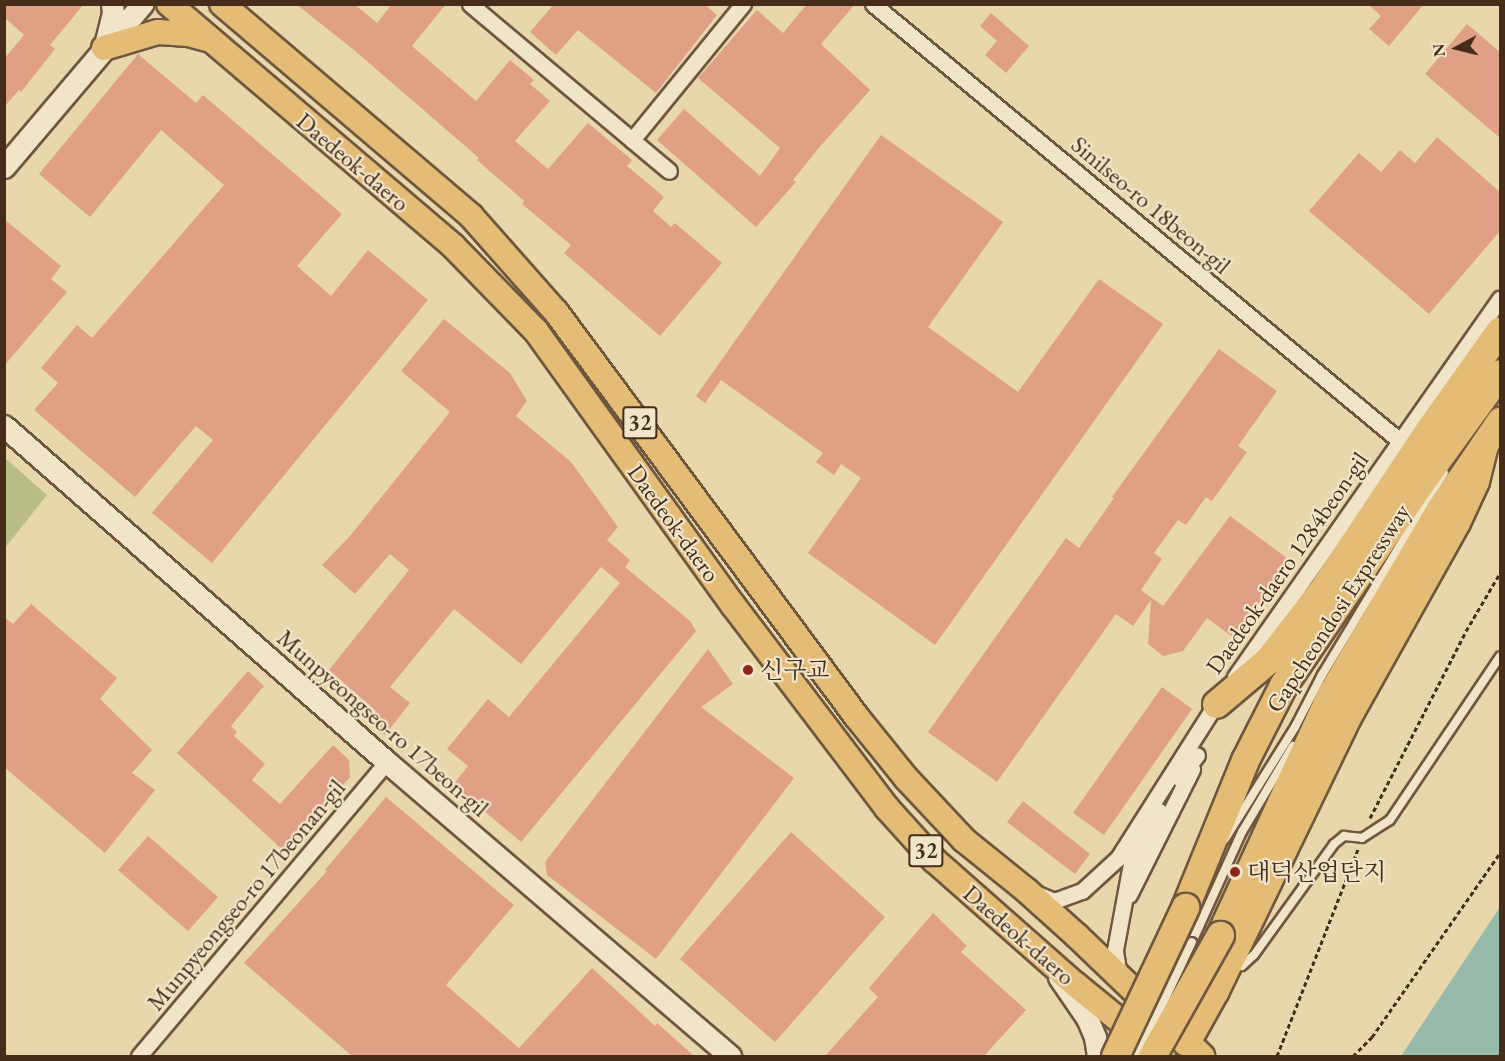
<!DOCTYPE html>
<meta charset="utf-8">
<style>
body{margin:0}
#map{position:relative;width:1505px;height:1061px;overflow:hidden;background:#e9d7ac;font-family:"EB Garamond","Noto Serif KR",serif}
div>[style]{position:absolute}
[style*='--x']{left:calc(var(--x)*1px);top:calc(var(--y)*1px);width:calc(var(--w)*1px);rotate:calc(var(--a)*1deg)}
.green>*{inset:0;background:#bbbd86}
.water>*{inset:0;background:#97baaa}
.building>*{inset:0;background:#dfa086}
.path>*{height:3px;margin-top:-1.5px;transform-origin:0;background:repeating-linear-gradient(90deg,#462c1b 0 4.5px,transparent 0 7.5px)}
.roads{filter:drop-shadow(2px 0 #6f573f) drop-shadow(-2px 0 #6f573f) drop-shadow(0 2px #6f573f) drop-shadow(0 -2px #6f573f)}
.lane>*{height:8px;margin:-4px;padding:0 4px;transform-origin:4px;border-radius:4px;background:#f1e5c9}
.street>*{height:15px;margin:-7.5px;padding:0 7.5px;transform-origin:7.5px;border-radius:7.5px;background:#f1e5c9}
.secondary>*{height:21px;margin:-10.5px;padding:0 10.5px;transform-origin:10.5px;border-radius:10.5px;background:#f1e5c9}
.primary>*{height:24px;margin:-12px;padding:0 12px;transform-origin:12px;border-radius:12px;background:#e4bc76}
.highway>*{height:27px;margin:-13.5px;padding:0 13.5px;transform-origin:13.5px;border-radius:13.5px;background:#e4bc76}
.bridges{filter:drop-shadow(2px 0 #6f573f) drop-shadow(-2px 0 #6f573f) drop-shadow(0 2px #6f573f) drop-shadow(0 -2px #6f573f)}
.lane-bridge>*{height:8px;margin:-4px;padding:0 4px;transform-origin:4px;border-radius:4px;background:#f1e5c9}
.highway-bridge>*{height:27px;margin:-13.5px;padding:0 13.5px;transform-origin:13.5px;border-radius:13.5px;background:#e4bc76}
.dots>*{width:16px;height:16px;translate:-50% -50%;box-sizing:border-box;border:3px solid #f1e5c9;border-radius:50%}
span{translate:-50% -50%;white-space:nowrap;text-align:center;line-height:1.15;-webkit-text-stroke:4.5px #f1e5c9;paint-order:stroke}
.shield-label span{padding:2px 4px;background:#f1e5c9;border:2px solid;border-radius:4px;-webkit-text-stroke-width:0}
.shield-label{font-size:22px;color:#462c1b;font-weight:700}
.street-label{font-size:24px;color:#462c1b}
.poi-label{font-size:24px;color:#462c1b}
.left{translate:0 -50%;text-align:left}
.frame{position:absolute;inset:0;border:6px solid #462c1b;pointer-events:none}
.north{position:absolute;left:1427px;top:18px;width:60px;height:60px;-webkit-text-stroke:4px #f1e5c9;paint-order:stroke;rotate:263deg;font-size:16px;font-weight:700;line-height:24px;text-align:center;color:#462c1b}
.north::after{content:'';display:block;margin:auto;width:21px;height:27px;background:#462c1b;clip-path:polygon(50% 0,100% 100%,50% 72%,0 100%)}
</style>
<div id="map">
<div class="green">
<i style="clip-path:polygon(5px 458px,47px 495px,5px 548px)"></i>
</div>
<div class="water">
<i style="clip-path:polygon(1500px 907px,1500px 1056px,1401px 1056px)"></i>
</div>
<div class="building">
<i style="clip-path:polygon(4px 4px,84px 4px,50px 45px,55px 49px,21px 92px,19px 90px,4px 107px,4px 59px,24px 35px,4px 17px)"></i>
<i style="clip-path:polygon(296px 4px,354px 4px,377px 23px,392px 4px,446px 4px,412px 46px,476px 101px,510px 60px,534px 80px,530px 84px,550px 101px,515px 141px,548px 169px,588px 123px,632px 160px,627px 166px,664px 197px,653px 211px,671px 227px,675px 223px,722px 263px,660px 336px,564px 253px,571px 245px,522px 204px,524px 201px,477px 160px,479px 158px,354px 50px)"></i>
<i style="clip-path:polygon(554px 4px,704px 4px,717px 15px,656px 93px,578px 30px,556px 55px,530px 32px)"></i>
<i style="clip-path:polygon(807px 4px,855px 4px,821px 44px,870px 90px,818px 149px,793px 180px,796px 182px,756px 227px,657px 140px,684px 109px,760px 176px,780px 148px,698px 78px,757px 10px,783px 33px)"></i>
<i style="clip-path:polygon(1368px 4px,1424px 4px,1389px 46px,1369px 29px,1381px 16px)"></i>
<i style="clip-path:polygon(991px 13px,1029px 46px,1006px 73px,985px 55px,997px 41px,980px 26px)"></i>
<i style="clip-path:polygon(1467px 24px,1500px 52px,1500px 138px,1425px 74px)"></i>
<i style="clip-path:polygon(138px 54px,196px 103px,203px 95px,342px 214px,297px 266px,331px 296px,368px 250px,428px 300px,212px 563px,152px 513px,213px 440px,196px 426px,135px 497px,34px 410px,58px 383px,41px 368px,77px 325px,92px 338px,224px 185px,161px 130px,90px 217px,39px 174px)"></i>
<i style="clip-path:polygon(881px 135px,1003px 222px,928px 327px,1018px 392px,1099px 279px,1163px 324px,935px 645px,808px 553px,861px 478px,841px 464px,834px 475px,816px 462px,823px 453px,721px 380px,705px 403px,696px 396px)"></i>
<i style="clip-path:polygon(1437px 137px,1500px 192px,1500px 231px,1429px 314px,1309px 211px,1359px 153px,1381px 172px,1400px 150px,1415px 163px)"></i>
<i style="clip-path:polygon(4px 219px,61px 266px,51px 279px,67px 292px,4px 366px)"></i>
<i style="clip-path:polygon(444px 319px,510px 373px,527px 401px,516px 416px,571px 462px,618px 527px,607px 540px,630px 560px,625px 567px,690px 621px,696px 631px,521px 842px,453px 785px,468px 766px,447px 749px,488px 699px,509px 717px,620px 583px,601px 567px,521px 664px,454px 609px,390px 687px,410px 703px,385px 735px,368px 720px,376px 711px,329px 670px,409px 570px,390px 554px,355px 594px,322px 565px,350px 536px,450px 412px,401px 371px)"></i>
<i style="clip-path:polygon(1219px 349px,1277px 391px,1238px 446px,1247px 452px,1212px 501px,1206px 497px,1186px 525px,1178px 520px,1154px 553px,1162px 559px,1141px 590px,1163px 606px,1230px 516px,1291px 561px,1234px 638px,1207px 618px,1183px 651px,1163px 656px,1148px 644px,1151px 600px,1133px 626px,1116px 614px,997px 782px,928px 732px,1066px 538px,1079px 548px,1114px 498px,1112px 497px)"></i>
<i style="clip-path:polygon(31px 604px,117px 678px,100px 699px,152px 750px,132px 773px,155px 790px,105px 853px,4px 767px,4px 617px,13px 624px)"></i>
<i style="clip-path:polygon(708px 649px,733px 684px,701px 707px,794px 778px,656px 959px,547px 875px,545px 862px)"></i>
<i style="clip-path:polygon(248px 671px,264px 686px,231px 726px,237px 732px,234px 736px,265px 764px,252px 780px,280px 804px,333px 745px,349px 760px,350px 777px,284px 851px,177px 753px)"></i>
<i style="clip-path:polygon(1162px 687px,1192px 709px,1104px 835px,1073px 813px)"></i>
<i style="clip-path:polygon(386px 797px,514px 905px,446px 985px,519px 1048px,592px 968px,655px 1026px,657px 1023px,694px 1056px,352px 1056px,244px 963px,327px 871px,325px 870px)"></i>
<i style="clip-path:polygon(1023px 801px,1090px 854px,1075px 874px,1007px 822px)"></i>
<i style="clip-path:polygon(791px 832px,885px 917px,775px 1042px,680px 959px)"></i>
<i style="clip-path:polygon(148px 836px,218px 897px,188px 931px,118px 870px)"></i>
<i style="clip-path:polygon(933px 913px,967px 946px,961px 952px,1026px 1010px,984px 1056px,825px 1056px,878px 997px,869px 988px)"></i>
</div>
<div class="path">
<i style="--x:1370;--y:818;--w:210;--a:-62.8"></i>
<i style="--x:1466;--y:631;--w:67;--a:-59.6"></i>
<i style="--x:1277;--y:1056;--w:222;--a:-68.6"></i>
<i style="--x:1353;--y:1056;--w:27;--a:-45"></i>
<i style="--x:1372;--y:1037;--w:224;--a:-55.2"></i>
</div>
<div class="roads">
<div class="lane">
<i style="--x:1225;--y:839;--w:132;--a:-58"></i>
<i style="--x:1295;--y:727;--w:59;--a:-62.6"></i>
<i style="--x:1322;--y:675;--w:236;--a:-58.9"></i>
<i style="--x:1192;--y:942;--w:121;--a:-65.6"></i>
<i style="--x:1242;--y:832;--w:100;--a:-59.3"></i>
<i style="--x:1242;--y:966;--w:16;--a:-43"></i>
<i style="--x:1254;--y:955;--w:137;--a:-54.2"></i>
<i style="--x:1334;--y:844;--w:13;--a:-39"></i>
<i style="--x:1344;--y:836;--w:18;--a:6"></i>
<i style="--x:1362;--y:838;--w:33;--a:-33"></i>
<i style="--x:1390;--y:820;--w:197;--a:-56.1"></i>
</div>
<div class="street">
<i style="--x:470;--y:4;--w:212;--a:40"></i>
<i style="--x:632;--y:140;--w:176;--a:-50.8"></i>
<i style="--x:873;--y:4;--w:685;--a:39.67"></i>
<i style="--x:632;--y:140;--w:48;--a:40"></i>
<i style="--x:1235;--y:677;--w:462;--a:-55"></i>
<i style="--x:1179;--y:778;--w:29;--a:-52"></i>
<i style="--x:1037;--y:894;--w:18;--a:22"></i>
<i style="--x:1054;--y:901;--w:30;--a:-20"></i>
<i style="--x:1082;--y:891;--w:49;--a:-42.5"></i>
<i style="--x:1118;--y:858;--w:188;--a:-57.6"></i>
<i style="--x:1129;--y:895;--w:141;--a:-63.4"></i>
<i style="--x:1119;--y:976;--w:26;--a:-99"></i>
<i style="--x:1115;--y:950;--w:87;--a:-79.5"></i>
<i style="--x:1131;--y:864;--w:60;--a:-62.2"></i>
<i style="--x:139;--y:1056;--w:385;--a:-49.9"></i>
</div>
<div class="secondary">
<i style="--x:105;--y:45;--w:33;--a:-76"></i>
<i style="--x:113;--y:13;--w:9;--a:-96"></i>
<i style="--x:4;--y:167;--w:214;--a:-49.7"></i>
<i style="--x:4;--y:426;--w:509;--a:41.26"></i>
<i style="--x:387;--y:762;--w:452;--a:40.6"></i>
<i style="--x:1059;--y:977;--w:50;--a:55.7"></i>
<i style="--x:1087;--y:1018;--w:21;--a:67"></i>
<i style="--x:1095;--y:1037;--w:19;--a:81"></i>
<i style="--x:1129;--y:1056;--w:52;--a:-58.5"></i>
</div>
<div class="primary">
<i style="--x:169;--y:4;--w:373;--a:40.4"></i>
<i style="--x:453;--y:246;--w:119;--a:45.7"></i>
<i style="--x:536;--y:331;--w:337;--a:54.3"></i>
<i style="--x:733;--y:605;--w:255;--a:52.8"></i>
<i style="--x:887;--y:808;--w:70;--a:47.9"></i>
<i style="--x:934;--y:860;--w:189;--a:41.4"></i>
<i style="--x:1076;--y:985;--w:112;--a:39.2"></i>
<i style="--x:222;--y:4;--w:327;--a:40.4"></i>
<i style="--x:471;--y:216;--w:128;--a:48.5"></i>
<i style="--x:556;--y:312;--w:503;--a:53.4"></i>
<i style="--x:856;--y:716;--w:80;--a:51.1"></i>
<i style="--x:906;--y:778;--w:85;--a:46.9"></i>
<i style="--x:964;--y:840;--w:80;--a:38.9"></i>
<i style="--x:1026;--y:890;--w:67;--a:42"></i>
<i style="--x:1076;--y:935;--w:175;--a:43.8"></i>
<i style="--x:104;--y:48;--w:56;--a:-16.5"></i>
<i style="--x:158;--y:32;--w:30;--a:4"></i>
<i style="--x:188;--y:34;--w:20;--a:15"></i>
</div>
<div class="highway">
<i style="--x:1216;--y:704;--w:68;--a:-40.2"></i>
<i style="--x:1268;--y:660;--w:86;--a:-52.1"></i>
<i style="--x:1321;--y:592;--w:197;--a:-56.4"></i>
<i style="--x:1430;--y:428;--w:120;--a:-54.5"></i>
<i style="--x:1185;--y:907;--w:159;--a:-67.8"></i>
<i style="--x:1245;--y:760;--w:84;--a:-63.1"></i>
<i style="--x:1283;--y:685;--w:242;--a:-55.8"></i>
<i style="--x:1419;--y:485;--w:138;--a:-54.1"></i>
<i style="--x:1220;--y:935;--w:265;--a:-65.3"></i>
<i style="--x:1331;--y:694;--w:215;--a:-59.5"></i>
<i style="--x:1440;--y:509;--w:107;--a:-55.7"></i>
<i style="--x:1186;--y:1042;--w:60;--a:-60.9"></i>
<i style="--x:1215;--y:990;--w:303;--a:-64.2"></i>
<i style="--x:1347;--y:717;--w:223;--a:-60.8"></i>
<i style="--x:1456;--y:522;--w:45;--a:-65.1"></i>
<i style="--x:1475;--y:481;--w:37;--a:-76"></i>
</div>
</div>
<div class="bridges">
<div class="lane-bridge">
<i style="--x:1138;--y:1056;--w:126;--a:-64.7"></i>
</div>
<div class="highway-bridge">
<i style="--x:1115;--y:1056;--w:165;--a:-64.8"></i>
<i style="--x:1152;--y:1056;--w:139;--a:-60.7"></i>
</div>
</div>
<div class="dots">
<i style="left:748px;top:670px;background:#8f2418"></i>
<i style="left:1235px;top:872px;background:#8f2418"></i>
</div>
<div class="shield-label">
<span style="left:640px;top:423px">32</span>
<span style="left:926px;top:851px">32</span>
</div>
<div class="street-label">
<span style="left:353px;top:162px;rotate:40deg">Daedeok-daero</span>
<span style="left:1151px;top:205px;rotate:40deg">Sinilseo-ro 18beon-gil</span>
<span style="left:674px;top:523px;rotate:54deg">Daedeok-daero</span>
<span style="left:1287px;top:563px;rotate:-55deg">Daedeok-daero 1284beon-gil</span>
<span style="left:1338px;top:608px;rotate:-57deg">Gapcheondosi Expressway</span>
<span style="left:383px;top:723px;rotate:41deg">Munpyeongseo-ro 17beon-gil</span>
<span style="left:246px;top:895px;rotate:-50deg">Munpyeongseo-ro 17beonan-gil</span>
<span style="left:1019px;top:935px;rotate:41deg">Daedeok-daero</span>
</div>
<div class="poi-label">
<span class="left" style="left:760px;top:670px">신구교</span>
<span class="left" style="left:1247px;top:872px">대덕산업단지</span>
</div>
<div class="frame"></div>
<div class="north">N</div>
</div>
